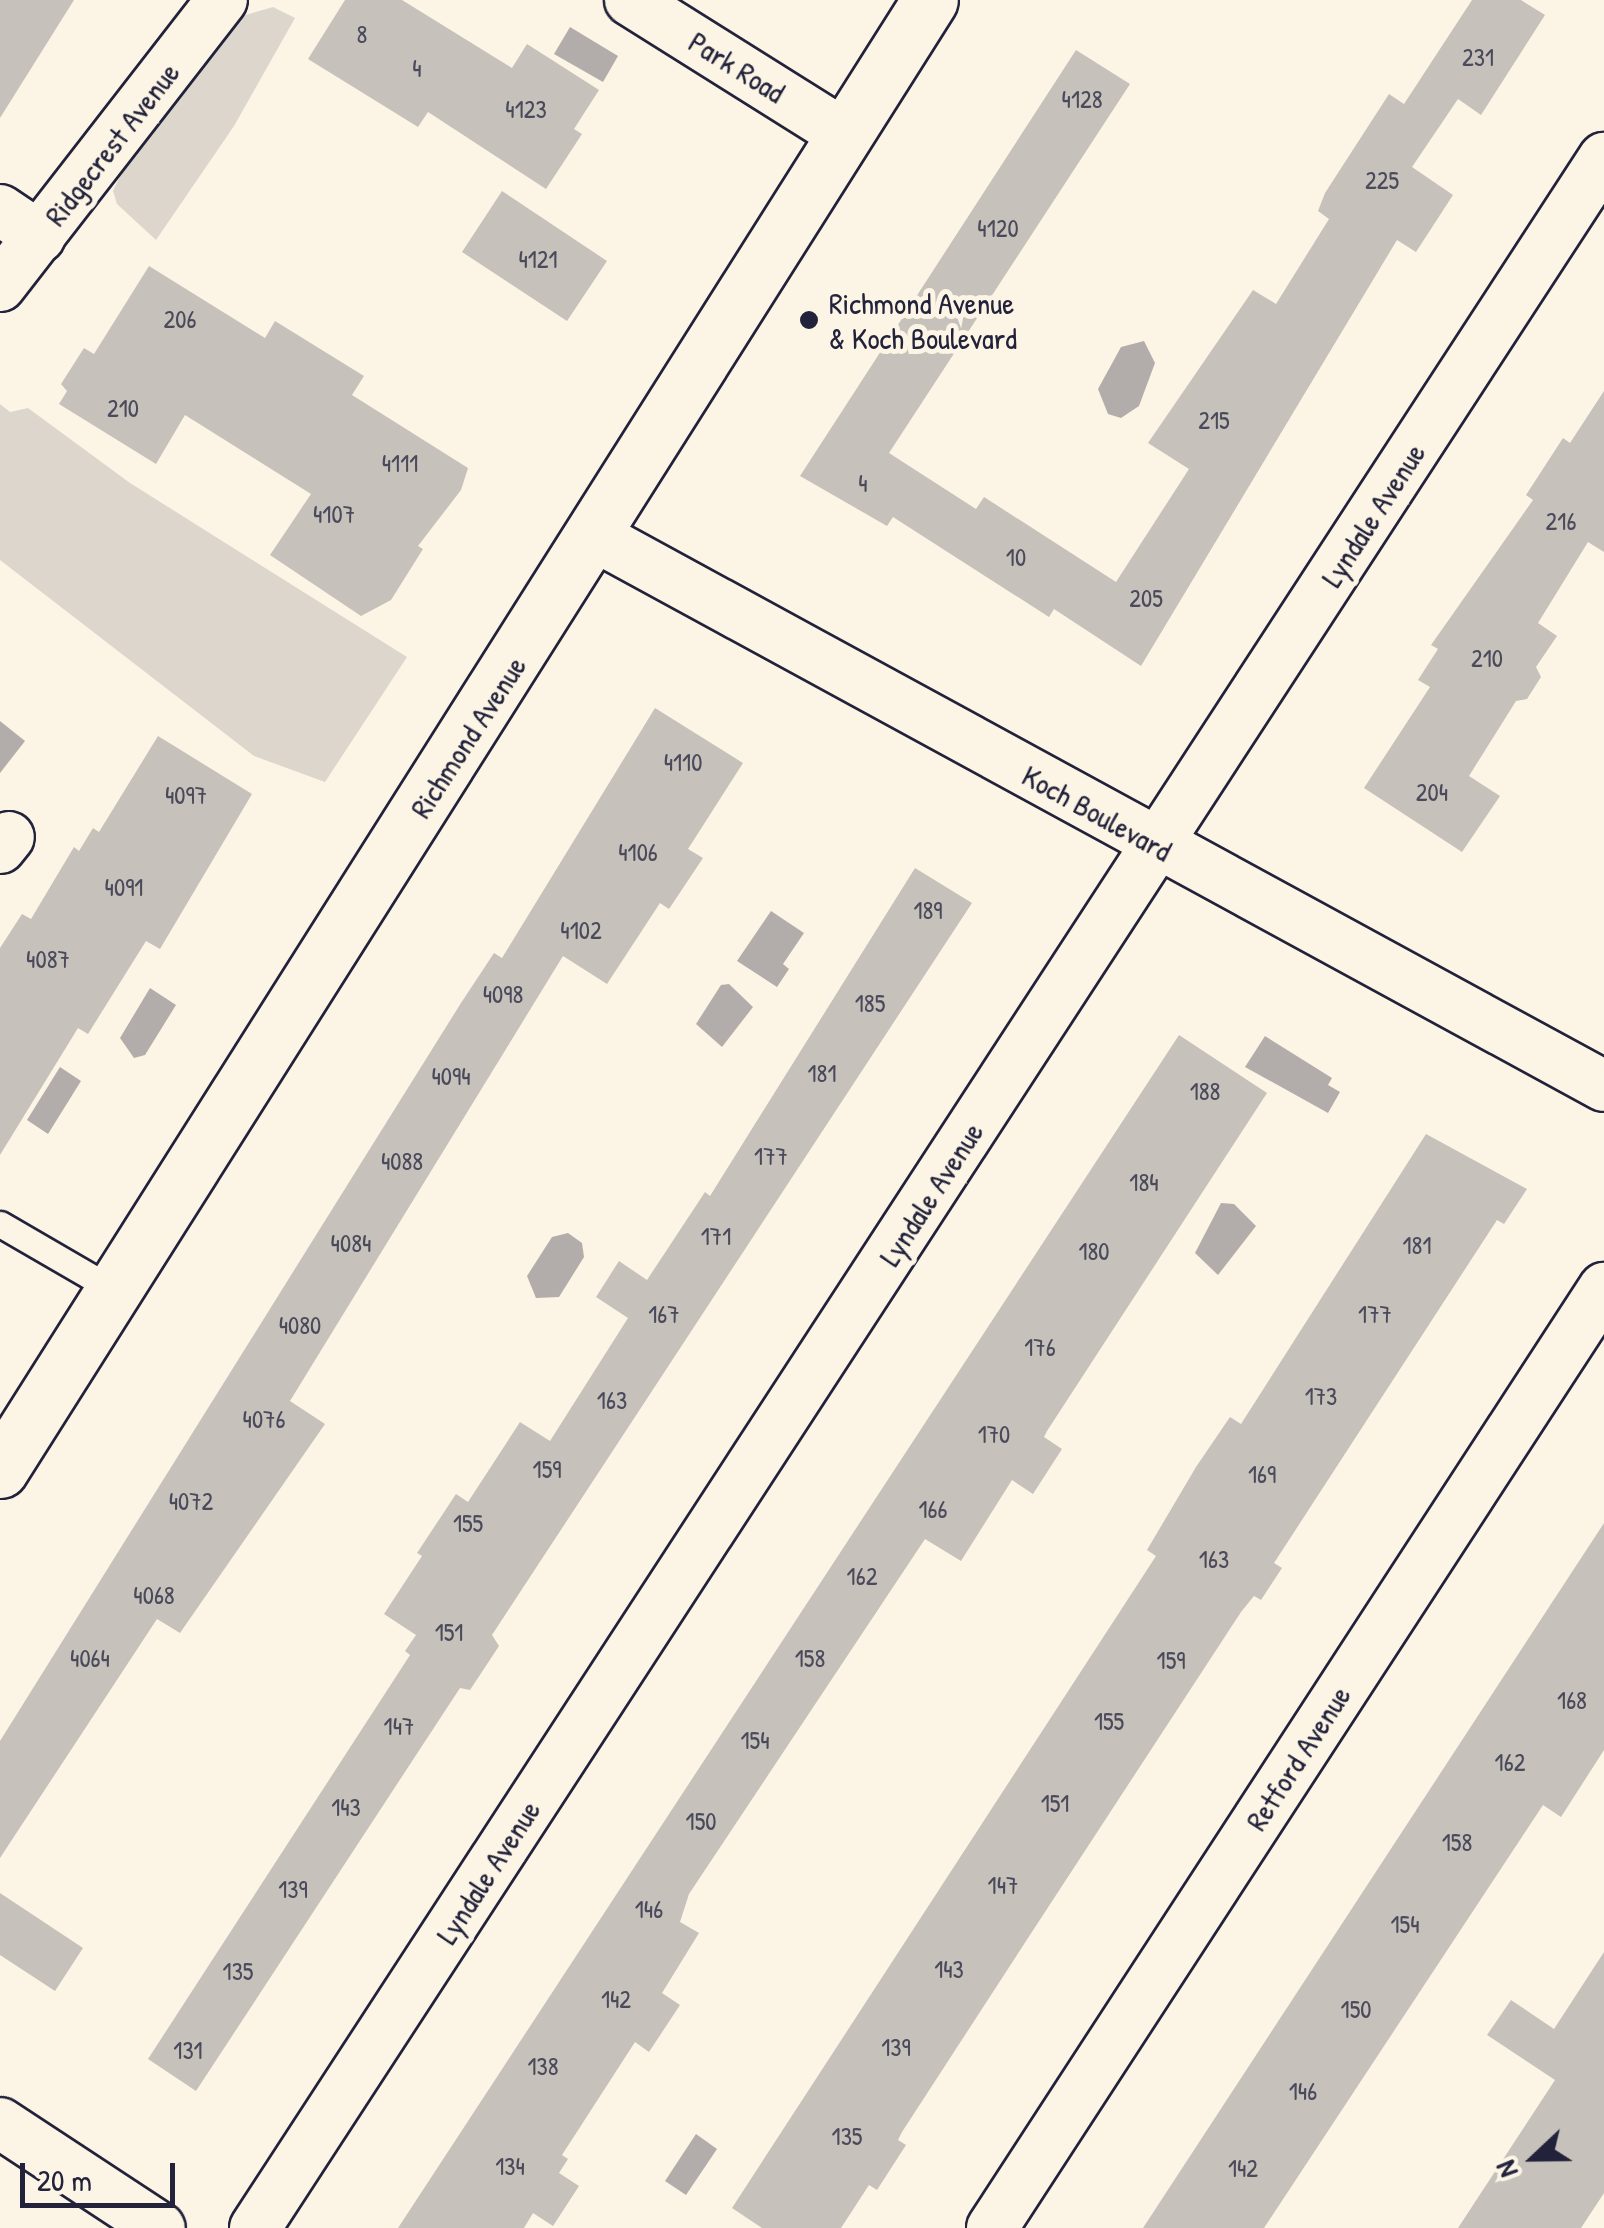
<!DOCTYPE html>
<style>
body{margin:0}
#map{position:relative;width:1604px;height:2228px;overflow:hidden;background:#fcf5e5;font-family:"Patrick Hand",sans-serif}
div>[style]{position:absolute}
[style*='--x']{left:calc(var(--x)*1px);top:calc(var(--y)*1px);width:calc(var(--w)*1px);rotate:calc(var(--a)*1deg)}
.green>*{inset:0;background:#dcd6cc}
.water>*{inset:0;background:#b2adab}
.building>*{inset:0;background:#c6c1bb}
.roads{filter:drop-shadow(2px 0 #22223b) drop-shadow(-2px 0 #22223b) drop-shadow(0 2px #22223b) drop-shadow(0 -2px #22223b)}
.lane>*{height:25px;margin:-12.5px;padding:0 12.5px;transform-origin:12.5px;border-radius:12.5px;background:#fcf5e5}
.street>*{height:50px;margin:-25px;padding:0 25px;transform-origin:25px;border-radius:25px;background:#fcf5e5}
.secondary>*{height:55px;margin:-27.5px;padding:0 27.5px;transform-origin:27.5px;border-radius:27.5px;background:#fcf5e5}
.dots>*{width:28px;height:28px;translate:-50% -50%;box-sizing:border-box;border:5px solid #fcf5e5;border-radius:50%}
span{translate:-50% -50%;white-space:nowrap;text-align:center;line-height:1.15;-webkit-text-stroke:10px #fcf5e5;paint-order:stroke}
.number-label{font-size:25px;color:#4b4a5b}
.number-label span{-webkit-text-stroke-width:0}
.street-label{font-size:30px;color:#22223b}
.poi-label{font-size:30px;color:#22223b}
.left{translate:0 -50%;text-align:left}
.north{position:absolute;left:1484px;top:2108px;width:100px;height:100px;-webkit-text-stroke:8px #fcf5e5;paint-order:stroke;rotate:248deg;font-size:28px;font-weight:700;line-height:40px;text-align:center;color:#22223b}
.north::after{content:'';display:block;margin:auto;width:35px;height:45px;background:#22223b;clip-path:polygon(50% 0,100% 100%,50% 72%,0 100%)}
.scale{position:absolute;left:20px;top:2163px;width:155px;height:45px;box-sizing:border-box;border:5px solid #22223b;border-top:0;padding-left:12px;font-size:30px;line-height:35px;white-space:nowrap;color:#22223b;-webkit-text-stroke:8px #fcf5e5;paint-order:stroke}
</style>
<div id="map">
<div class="green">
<i style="clip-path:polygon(273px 7px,295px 18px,234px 126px,156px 240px,117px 204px,113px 191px,124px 168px,183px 83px,242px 16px)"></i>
<i style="clip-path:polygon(0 404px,10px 412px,28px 408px,130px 483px,407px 657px,325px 782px,254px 756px,0 560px)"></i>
</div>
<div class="water">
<i style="clip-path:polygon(570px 27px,618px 56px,603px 82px,554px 54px)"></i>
<i style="clip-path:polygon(1144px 341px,1155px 363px,1139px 406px,1121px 418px,1108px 414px,1098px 389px,1121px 347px)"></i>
<i style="clip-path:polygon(0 721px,25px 741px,0 773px)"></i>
<i style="clip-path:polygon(771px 911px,804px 933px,783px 964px,789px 969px,777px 987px,737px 961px)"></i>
<i style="clip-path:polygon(729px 984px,753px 1007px,722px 1047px,696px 1024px,721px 985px)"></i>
<i style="clip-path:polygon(150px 988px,176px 1005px,145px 1055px,134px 1058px,120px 1038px)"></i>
<i style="clip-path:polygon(1265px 1036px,1332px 1078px,1328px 1085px,1340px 1092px,1328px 1113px,1245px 1067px)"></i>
<i style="clip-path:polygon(60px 1067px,81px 1081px,48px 1134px,27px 1120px)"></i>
<i style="clip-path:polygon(1221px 1203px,1234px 1204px,1256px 1226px,1218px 1275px,1195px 1253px)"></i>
<i style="clip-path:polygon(568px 1233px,582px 1243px,584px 1257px,559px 1297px,536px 1298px,527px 1276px,552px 1237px)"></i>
<i style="clip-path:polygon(696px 2134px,717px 2149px,686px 2195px,665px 2181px)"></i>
</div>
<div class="building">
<i style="clip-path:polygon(0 0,74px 0,0 118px)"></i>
<i style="clip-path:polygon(345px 0,402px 0,512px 68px,527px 44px,599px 90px,574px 129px,582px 134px,546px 189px,428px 112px,418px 127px,308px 59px)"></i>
<i style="clip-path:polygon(1472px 0,1521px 0,1545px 15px,1481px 115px,1458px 99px,1412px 167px,1453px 195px,1416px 252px,1397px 240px,1141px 666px,1054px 609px,1049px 617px,893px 517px,887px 526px,800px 476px,1076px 50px,1130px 84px,889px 453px,976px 509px,984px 497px,1116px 582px,1189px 469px,1148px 443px,1253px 290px,1276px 304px,1329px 219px,1318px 211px,1325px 193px,1389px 94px,1404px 104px)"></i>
<i style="clip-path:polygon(502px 191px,607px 261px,567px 321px,462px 252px)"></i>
<i style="clip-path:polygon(149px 266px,265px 338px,275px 321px,364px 376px,352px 395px,468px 468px,461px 490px,418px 546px,423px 549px,391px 600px,361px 616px,270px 555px,311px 494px,185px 415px,156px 464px,59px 404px,67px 391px,61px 384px,84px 348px,94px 354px)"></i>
<i style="clip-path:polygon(1604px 391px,1604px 552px,1588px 542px,1538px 623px,1557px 636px,1536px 667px,1541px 677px,1527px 699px,1516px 701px,1469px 776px,1500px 796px,1462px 852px,1364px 788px,1430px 687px,1418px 680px,1438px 649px,1431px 645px,1533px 500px,1526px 495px,1563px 438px,1570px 443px)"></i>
<i style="clip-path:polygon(655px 708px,743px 763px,688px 849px,703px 858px,669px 909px,660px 903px,607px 984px,563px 956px,290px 1401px,325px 1424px,180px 1633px,157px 1619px,0 1858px,0 1741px,461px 1003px,494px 953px,502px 958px)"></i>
<i style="clip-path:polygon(158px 736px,252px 794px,160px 949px,146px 941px,88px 1034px,78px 1028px,0 1155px,0 948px,22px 914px,31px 919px,74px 847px,79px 851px,93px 828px,99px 832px)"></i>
<i style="clip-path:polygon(915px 868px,972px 903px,492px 1635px,499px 1646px,470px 1690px,460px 1688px,196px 2091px,148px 2059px,410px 1655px,405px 1651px,416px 1635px,384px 1614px,422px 1556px,417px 1553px,456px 1494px,468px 1502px,520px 1422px,550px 1441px,628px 1318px,596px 1297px,619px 1261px,647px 1280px,705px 1192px,710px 1196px)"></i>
<i style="clip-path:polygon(1179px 1035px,1267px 1093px,1047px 1431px,1044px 1437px,1062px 1449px,1033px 1494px,1012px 1480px,961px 1561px,925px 1539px,689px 1894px,680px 1922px,699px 1933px,662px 1993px,680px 2005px,649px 2052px,635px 2042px,562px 2155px,568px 2159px,559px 2173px,579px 2186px,553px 2226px,533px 2213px,524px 2228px,398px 2228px)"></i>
<i style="clip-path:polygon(1426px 1134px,1527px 1189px,1504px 1224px,1497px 1220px,1274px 1563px,1282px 1568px,1261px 1600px,1254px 1596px,1241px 1612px,1028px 1938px,902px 2132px,898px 2140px,906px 2145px,877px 2190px,869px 2185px,841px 2228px,762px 2228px,732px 2208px,1156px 1556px,1147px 1550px,1196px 1467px,1230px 1417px,1241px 1424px)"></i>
<i style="clip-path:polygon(1604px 1523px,1604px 1750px,1561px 1817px,1543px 1805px,1264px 2228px,1143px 2228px)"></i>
<i style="clip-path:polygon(0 1893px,83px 1948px,55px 1991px,0 1955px)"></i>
<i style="clip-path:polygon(1604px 1952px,1604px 2193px,1581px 2228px,1458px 2228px,1555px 2080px,1487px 2035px,1511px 2000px,1554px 2029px)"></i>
</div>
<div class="roads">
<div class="lane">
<i style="--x:0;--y:1224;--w:129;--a:30.1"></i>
</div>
<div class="street">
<i style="--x:630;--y:0;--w:252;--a:32.1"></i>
<i style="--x:0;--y:210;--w:48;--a:34"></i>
<i style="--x:0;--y:286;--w:362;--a:-52.2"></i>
<i style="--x:593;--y:535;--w:1151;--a:28.59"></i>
<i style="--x:0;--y:848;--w:14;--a:-51"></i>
<i style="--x:0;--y:2123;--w:191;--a:33.3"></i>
<i style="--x:255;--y:2228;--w:2471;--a:-56.91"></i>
<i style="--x:992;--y:2228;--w:1122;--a:-56.93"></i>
</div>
<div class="secondary">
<i style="--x:0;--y:1470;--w:1739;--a:-57.68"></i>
</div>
</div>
<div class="dots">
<i style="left:809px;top:320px;background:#22223b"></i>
</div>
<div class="number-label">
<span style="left:362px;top:34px">8</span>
<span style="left:1478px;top:57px">231</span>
<span style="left:417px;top:68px">4</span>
<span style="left:1082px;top:99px">4128</span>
<span style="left:526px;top:109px">4123</span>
<span style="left:1382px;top:180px">225</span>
<span style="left:998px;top:228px">4120</span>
<span style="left:538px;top:259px">4121</span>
<span style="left:180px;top:319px">206</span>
<span style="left:123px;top:408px">210</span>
<span style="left:1214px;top:420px">215</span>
<span style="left:400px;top:463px">4111</span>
<span style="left:863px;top:483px">4</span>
<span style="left:334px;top:514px">4107</span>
<span style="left:1561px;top:521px">216</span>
<span style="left:1016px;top:557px">10</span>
<span style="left:1146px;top:598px">205</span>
<span style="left:1487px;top:658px">210</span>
<span style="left:683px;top:762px">4110</span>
<span style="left:1432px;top:792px">204</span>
<span style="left:186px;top:795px">4097</span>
<span style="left:638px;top:852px">4106</span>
<span style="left:124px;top:887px">4091</span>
<span style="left:928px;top:910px">189</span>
<span style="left:581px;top:930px">4102</span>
<span style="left:48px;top:959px">4087</span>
<span style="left:503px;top:994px">4098</span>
<span style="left:870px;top:1003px">185</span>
<span style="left:822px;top:1073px">181</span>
<span style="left:451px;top:1076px">4094</span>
<span style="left:1205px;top:1091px">188</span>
<span style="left:771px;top:1156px">177</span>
<span style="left:402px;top:1161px">4088</span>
<span style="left:1144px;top:1182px">184</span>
<span style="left:716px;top:1236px">171</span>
<span style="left:351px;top:1243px">4084</span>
<span style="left:1417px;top:1245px">181</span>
<span style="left:1094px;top:1251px">180</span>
<span style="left:664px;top:1314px">167</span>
<span style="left:1375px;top:1314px">177</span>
<span style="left:300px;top:1325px">4080</span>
<span style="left:1040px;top:1347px">176</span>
<span style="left:1321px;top:1396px">173</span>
<span style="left:612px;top:1400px">163</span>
<span style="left:264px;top:1419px">4076</span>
<span style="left:994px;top:1434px">170</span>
<span style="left:547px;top:1469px">159</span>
<span style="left:1262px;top:1474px">169</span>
<span style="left:191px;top:1501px">4072</span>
<span style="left:933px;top:1509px">166</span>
<span style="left:468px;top:1523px">155</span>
<span style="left:1214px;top:1559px">163</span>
<span style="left:862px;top:1576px">162</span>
<span style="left:154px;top:1595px">4068</span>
<span style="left:449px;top:1632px">151</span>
<span style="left:90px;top:1658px">4064</span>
<span style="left:810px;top:1658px">158</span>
<span style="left:1171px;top:1660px">159</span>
<span style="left:1572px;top:1700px">168</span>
<span style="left:1109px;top:1721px">155</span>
<span style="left:399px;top:1726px">147</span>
<span style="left:755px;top:1740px">154</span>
<span style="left:1510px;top:1762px">162</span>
<span style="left:1055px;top:1803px">151</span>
<span style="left:346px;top:1807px">143</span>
<span style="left:701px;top:1821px">150</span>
<span style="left:1457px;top:1842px">158</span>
<span style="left:1003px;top:1885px">147</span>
<span style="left:293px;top:1889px">139</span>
<span style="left:649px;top:1909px">146</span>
<span style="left:1405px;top:1924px">154</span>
<span style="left:949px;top:1969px">143</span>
<span style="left:238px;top:1971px">135</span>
<span style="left:616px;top:1999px">142</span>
<span style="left:1356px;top:2009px">150</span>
<span style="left:896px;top:2047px">139</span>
<span style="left:188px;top:2050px">131</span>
<span style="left:543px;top:2066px">138</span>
<span style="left:1303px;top:2091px">146</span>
<span style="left:847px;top:2136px">135</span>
<span style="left:510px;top:2166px">134</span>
<span style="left:1243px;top:2168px">142</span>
</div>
<div class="street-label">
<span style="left:737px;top:67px;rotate:32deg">Park Road</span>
<span style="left:112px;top:144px;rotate:-52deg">Ridgecrest Avenue</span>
<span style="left:1373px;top:515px;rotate:-57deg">Lyndale Avenue</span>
<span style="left:468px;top:737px;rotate:-57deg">Richmond Avenue</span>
<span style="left:1097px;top:813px;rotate:29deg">Koch Boulevard</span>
<span style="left:931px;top:1194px;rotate:-57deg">Lyndale Avenue</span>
<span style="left:1298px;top:1758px;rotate:-57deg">Retford Avenue</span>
<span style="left:488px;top:1872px;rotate:-57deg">Lyndale Avenue</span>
</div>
<div class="poi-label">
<span class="left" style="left:829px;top:320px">Richmond Avenue<br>&amp; Koch Boulevard</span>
</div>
<div class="north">N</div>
<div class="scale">20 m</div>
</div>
